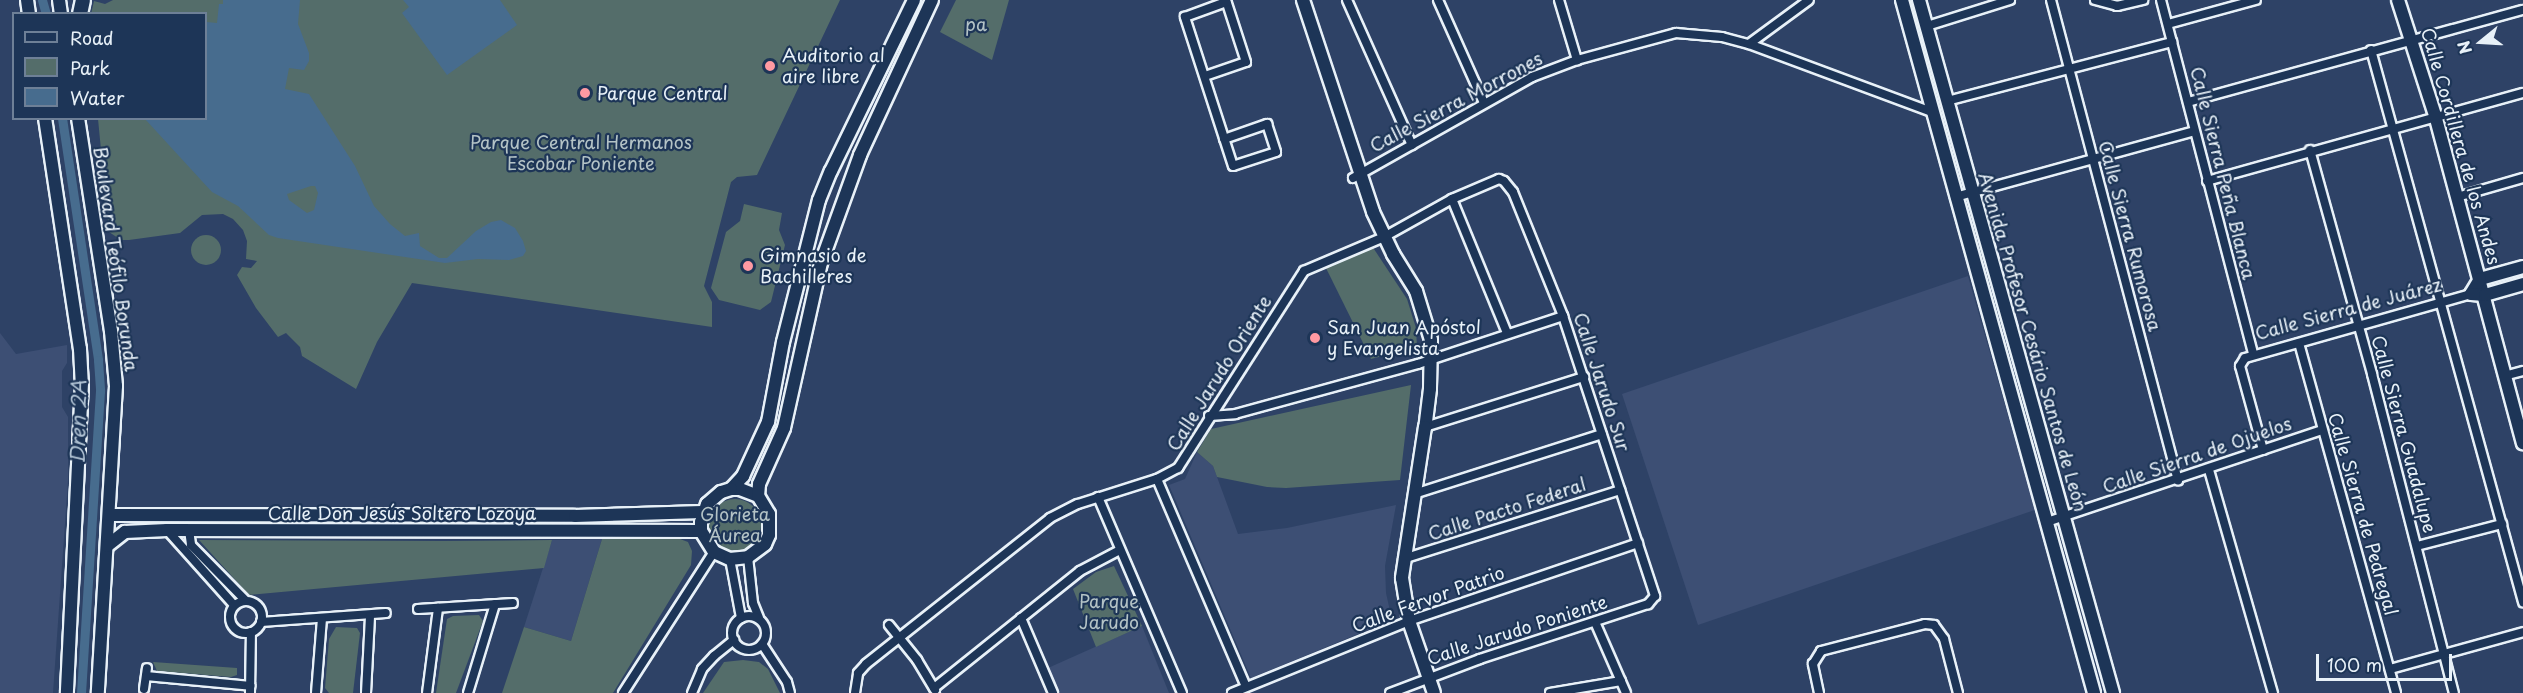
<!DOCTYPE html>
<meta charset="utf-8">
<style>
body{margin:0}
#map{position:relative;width:2523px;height:693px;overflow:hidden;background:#2e4266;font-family:"Playpen Sans",sans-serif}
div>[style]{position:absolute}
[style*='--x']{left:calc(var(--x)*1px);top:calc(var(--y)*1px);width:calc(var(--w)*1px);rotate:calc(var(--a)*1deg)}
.built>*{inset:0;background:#3d4f74}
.green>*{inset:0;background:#546d6a}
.round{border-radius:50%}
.water>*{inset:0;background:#476c8e}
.canal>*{height:9px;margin:-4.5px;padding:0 4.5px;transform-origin:4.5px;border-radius:4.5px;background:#476c8e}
.roads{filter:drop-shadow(2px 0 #e8f1f8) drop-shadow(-2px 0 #e8f1f8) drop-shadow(0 2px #e8f1f8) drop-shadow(0 -2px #e8f1f8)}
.street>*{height:8px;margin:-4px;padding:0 4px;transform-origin:4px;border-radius:4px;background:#1d3557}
.street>.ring{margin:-4px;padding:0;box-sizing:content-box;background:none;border:8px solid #1d3557;border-radius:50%}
.secondary>*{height:12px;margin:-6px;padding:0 6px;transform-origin:6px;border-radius:6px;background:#1d3557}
.primary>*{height:14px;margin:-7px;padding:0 7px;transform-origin:7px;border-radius:7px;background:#1d3557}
.dots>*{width:16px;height:16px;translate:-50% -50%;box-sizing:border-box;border:3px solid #1d3557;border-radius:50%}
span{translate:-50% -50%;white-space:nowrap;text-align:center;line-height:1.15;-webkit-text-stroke:4.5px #1d3557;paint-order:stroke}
.park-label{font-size:18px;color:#b4c3c6}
.poi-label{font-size:18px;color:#e8f1f8}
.left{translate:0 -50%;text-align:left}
.street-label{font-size:18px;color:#e8f1f8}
.water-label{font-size:20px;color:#b0c2d3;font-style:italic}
.legend{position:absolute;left:12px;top:12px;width:195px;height:108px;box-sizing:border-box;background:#1d3557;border:2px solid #6e8097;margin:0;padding:8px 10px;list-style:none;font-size:18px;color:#e8f1f8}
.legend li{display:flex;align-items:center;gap:12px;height:30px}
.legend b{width:30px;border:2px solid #6e8097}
.north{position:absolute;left:2451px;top:12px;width:60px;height:60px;-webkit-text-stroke:4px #1d3557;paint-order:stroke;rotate:252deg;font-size:16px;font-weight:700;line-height:24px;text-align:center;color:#e8f1f8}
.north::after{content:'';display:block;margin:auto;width:21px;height:27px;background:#e8f1f8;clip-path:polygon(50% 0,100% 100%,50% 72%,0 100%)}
.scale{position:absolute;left:2316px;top:654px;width:136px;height:27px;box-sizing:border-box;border:3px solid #e8f1f8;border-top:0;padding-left:8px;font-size:18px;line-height:21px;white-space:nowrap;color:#e8f1f8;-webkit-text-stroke:4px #1d3557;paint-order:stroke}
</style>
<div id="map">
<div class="built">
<i style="clip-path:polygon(1968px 276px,2035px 510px,1698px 625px,1622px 394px)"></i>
<i style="clip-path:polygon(0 333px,16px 354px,67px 345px,67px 363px,62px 371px,62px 407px,68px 417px,68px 481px,53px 693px,0 693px)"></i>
<i style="clip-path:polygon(1197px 452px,1213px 466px,1238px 534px,1287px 528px,1396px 505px,1385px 566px,1386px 593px,1392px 620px,1251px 678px,1169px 485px,1185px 479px)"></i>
<i style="clip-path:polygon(602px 539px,571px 641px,524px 627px,552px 540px)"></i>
<i style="clip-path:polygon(1142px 626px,1169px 693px,1059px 693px,1048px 668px)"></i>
</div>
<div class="green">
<i style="clip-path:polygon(113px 0,840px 0,757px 175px,737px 177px,731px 182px,704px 286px,712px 302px,712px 327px,412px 283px,377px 342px,356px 389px,302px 356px,300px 347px,286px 333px,278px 337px,256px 308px,237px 275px,242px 267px,251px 268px,257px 261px,246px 259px,247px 241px,243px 230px,233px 219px,223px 214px,202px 215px,180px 233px,129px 240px,121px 240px,109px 232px,98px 119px,206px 118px,206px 14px,91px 14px,94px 1px,105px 4px)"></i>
<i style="clip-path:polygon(956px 0,1009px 0,992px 60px,940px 32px)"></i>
<i style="clip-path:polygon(744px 204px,782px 213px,779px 230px,785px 245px,771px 302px,760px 310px,719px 300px,711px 288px,726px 232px,740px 221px)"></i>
<i class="round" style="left:191px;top:235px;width:30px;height:30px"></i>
<i style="clip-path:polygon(1370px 243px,1407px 299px,1416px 328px,1417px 347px,1371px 359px,1324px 264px)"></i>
<i style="clip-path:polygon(1411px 385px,1400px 480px,1286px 488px,1267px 487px,1217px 477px,1213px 466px,1197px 452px,1211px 429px)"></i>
<i class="round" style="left:709px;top:499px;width:52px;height:52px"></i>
<i style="clip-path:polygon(602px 539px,680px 539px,688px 542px,692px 551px,691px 565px,613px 693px,502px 693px,524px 627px,571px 641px)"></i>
<i style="clip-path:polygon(199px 540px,443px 541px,552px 540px,544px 568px,249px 595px)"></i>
<i style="clip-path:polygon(1114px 566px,1142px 626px,1096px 647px,1073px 589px,1096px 572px)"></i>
<i style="clip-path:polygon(479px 615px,483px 621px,456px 693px,436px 693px,447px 619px,453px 616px)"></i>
<i style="clip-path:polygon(336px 627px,357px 628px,360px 633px,353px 693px,329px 693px,325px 688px,329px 639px)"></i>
<i style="clip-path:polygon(743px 660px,759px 662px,768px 669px,780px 693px,703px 693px,724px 662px)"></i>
<i style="clip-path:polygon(153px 662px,237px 668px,237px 675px,231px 677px,157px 671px)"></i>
</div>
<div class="water">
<i style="clip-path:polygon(evenodd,223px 0,300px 0,298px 24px,309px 53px,309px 61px,304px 70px,289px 68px,285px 89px,309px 94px,355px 166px,374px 206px,390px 224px,405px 236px,419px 233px,420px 246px,439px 258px,447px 258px,476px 231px,491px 222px,501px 220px,515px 228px,523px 241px,526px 251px,523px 256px,509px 260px,478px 259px,445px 263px,278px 238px,269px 235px,238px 206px,212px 192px,145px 119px,206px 118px,206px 22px,217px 23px,219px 4px,223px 4px,223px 0,311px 186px,315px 186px,318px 193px,314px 210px,307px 213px,289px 200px,287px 194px,311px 186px)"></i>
<i style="clip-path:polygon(403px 0,500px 0,517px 25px,447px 75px,402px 13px,409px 7px)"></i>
</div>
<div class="canal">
<i style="--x:42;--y:0;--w:15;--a:74"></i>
<i style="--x:62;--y:118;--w:245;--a:81.5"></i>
<i style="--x:98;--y:360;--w:31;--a:86"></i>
<i style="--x:100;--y:391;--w:303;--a:93.6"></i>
</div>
<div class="roads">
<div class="street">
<i style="--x:1347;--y:0;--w:159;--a:65.9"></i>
<i style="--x:1438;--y:0;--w:113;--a:65.9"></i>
<i style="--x:1559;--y:0;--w:63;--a:73.3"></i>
<i style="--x:2051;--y:0;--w:497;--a:75.2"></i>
<i style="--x:2095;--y:0;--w:23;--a:15"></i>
<i style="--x:2117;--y:6;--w:27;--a:-13"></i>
<i style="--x:2161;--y:0;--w:366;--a:75.4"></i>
<i style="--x:2168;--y:24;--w:91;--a:-15.3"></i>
<i style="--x:1927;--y:26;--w:87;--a:-17.4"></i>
<i style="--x:1749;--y:44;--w:74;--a:-36.3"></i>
<i style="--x:2371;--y:50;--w:573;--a:74.6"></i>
<i style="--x:1205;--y:76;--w:43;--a:-18.9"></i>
<i style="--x:1246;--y:62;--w:65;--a:-107.9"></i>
<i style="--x:1947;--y:101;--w:233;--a:-14.7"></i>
<i style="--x:2188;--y:102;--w:347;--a:-15.4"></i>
<i style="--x:1224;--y:139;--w:46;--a:-19.2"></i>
<i style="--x:1267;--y:124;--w:29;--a:72"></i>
<i style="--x:1276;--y:152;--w:45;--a:162"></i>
<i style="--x:1233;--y:166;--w:157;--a:-107.9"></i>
<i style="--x:1185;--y:17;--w:44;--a:-20.1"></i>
<i style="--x:2310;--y:150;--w:232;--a:74.5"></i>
<i style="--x:2372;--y:374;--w:329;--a:75.6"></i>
<i style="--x:1353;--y:178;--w:206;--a:-29.4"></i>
<i style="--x:1532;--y:77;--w:48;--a:-20.7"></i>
<i style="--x:1577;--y:60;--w:103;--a:-15.3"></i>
<i style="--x:1676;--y:33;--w:46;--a:5"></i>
<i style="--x:1722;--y:37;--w:28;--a:15"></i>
<i style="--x:1749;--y:44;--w:195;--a:20.4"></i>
<i style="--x:2207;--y:181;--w:328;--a:-15.6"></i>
<i style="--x:1955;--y:197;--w:248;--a:-15.4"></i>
<i style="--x:2457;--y:197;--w:69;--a:-16.1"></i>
<i style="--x:1452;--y:199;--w:145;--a:67.7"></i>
<i style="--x:2299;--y:343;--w:363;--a:74.5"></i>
<i style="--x:2504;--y:376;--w:20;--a:-15"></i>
<i style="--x:1209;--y:416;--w:26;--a:-4"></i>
<i style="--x:1235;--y:414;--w:190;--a:-15.3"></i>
<i style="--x:1418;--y:364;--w:153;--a:-18.3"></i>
<i style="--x:1425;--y:427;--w:167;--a:-17.5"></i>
<i style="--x:2263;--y:450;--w:87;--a:-105.3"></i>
<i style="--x:2240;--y:366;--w:9;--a:-58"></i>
<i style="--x:2245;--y:358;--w:235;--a:-15.8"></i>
<i style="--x:2209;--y:470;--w:232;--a:74"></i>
<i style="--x:1157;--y:479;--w:226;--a:66.8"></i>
<i style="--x:1414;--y:494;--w:197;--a:-17.7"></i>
<i style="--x:1098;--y:497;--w:213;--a:66.8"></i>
<i style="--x:2047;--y:522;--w:290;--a:-18.5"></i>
<i style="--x:167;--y:530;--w:101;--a:48.2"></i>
<i style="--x:189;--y:530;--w:15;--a:82"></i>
<i style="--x:191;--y:545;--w:77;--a:45.5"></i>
<i style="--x:2417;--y:546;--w:88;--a:-14.5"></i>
<i style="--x:748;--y:557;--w:46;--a:83.8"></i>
<i style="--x:753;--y:603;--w:16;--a:68"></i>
<i style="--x:730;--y:559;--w:60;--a:79.4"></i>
<i style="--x:1403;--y:559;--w:228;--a:-17.6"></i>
<i class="ring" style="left:230px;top:601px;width:24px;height:24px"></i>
<i style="--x:418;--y:609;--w:95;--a:-3.6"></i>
<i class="ring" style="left:732px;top:616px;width:26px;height:26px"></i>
<i style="--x:1021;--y:618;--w:82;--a:66.9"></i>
<i style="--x:261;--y:622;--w:125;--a:-4.1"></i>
<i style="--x:1595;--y:622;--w:77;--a:66.4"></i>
<i style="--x:889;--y:625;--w:45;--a:51.3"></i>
<i style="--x:917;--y:660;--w:35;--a:59"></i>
<i style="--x:762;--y:644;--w:45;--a:56.7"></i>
<i style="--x:787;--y:682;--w:11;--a:75"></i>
<i style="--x:2390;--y:669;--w:138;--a:-15.5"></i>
<i style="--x:146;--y:676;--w:105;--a:5.4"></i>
<i style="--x:934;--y:688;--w:187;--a:-38.7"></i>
<i style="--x:1080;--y:571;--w:45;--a:-27.7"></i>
<i style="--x:144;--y:689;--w:21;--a:-82"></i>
<i style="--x:250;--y:693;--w:61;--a:-89.1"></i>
<i style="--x:316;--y:693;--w:74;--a:-85.4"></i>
<i style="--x:366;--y:693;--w:77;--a:-87"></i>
<i style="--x:427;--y:693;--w:86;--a:-82.6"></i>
<i style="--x:468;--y:693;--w:93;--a:-73.1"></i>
<i style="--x:623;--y:693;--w:168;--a:-57.2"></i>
<i style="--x:692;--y:693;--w:26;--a:-67"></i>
<i style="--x:702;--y:669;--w:18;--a:-47"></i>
<i style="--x:714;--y:656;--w:26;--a:-39"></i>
<i style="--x:855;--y:693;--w:20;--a:-81"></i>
<i style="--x:858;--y:673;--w:12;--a:-48"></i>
<i style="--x:866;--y:664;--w:235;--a:-38.4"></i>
<i style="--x:1050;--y:518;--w:31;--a:-27"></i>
<i style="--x:1078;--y:504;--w:83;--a:-17.6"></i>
<i style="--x:1157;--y:479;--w:24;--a:-28"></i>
<i style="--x:1178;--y:468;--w:234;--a:-57.4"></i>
<i style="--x:1304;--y:271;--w:87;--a:-23"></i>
<i style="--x:1384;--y:237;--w:78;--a:-29.2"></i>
<i style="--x:1452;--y:199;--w:51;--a:-23.1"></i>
<i style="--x:1499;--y:179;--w:5;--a:22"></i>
<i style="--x:1504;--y:181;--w:14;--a:51"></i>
<i style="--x:1513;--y:192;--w:134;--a:68"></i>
<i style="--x:1563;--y:316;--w:295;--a:71.8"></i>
<i style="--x:1655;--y:596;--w:11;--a:131"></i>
<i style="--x:1648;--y:604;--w:177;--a:161.9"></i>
<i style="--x:1480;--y:659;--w:96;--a:159.3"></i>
<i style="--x:1232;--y:693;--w:191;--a:-22.1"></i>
<i style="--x:1409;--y:621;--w:242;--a:-18.8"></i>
<i style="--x:1550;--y:693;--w:72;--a:-9.6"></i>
<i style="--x:1819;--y:693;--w:30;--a:-102"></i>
<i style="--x:1813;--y:664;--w:15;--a:-58"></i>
<i style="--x:1821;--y:651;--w:107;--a:-14.6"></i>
<i style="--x:1925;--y:624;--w:9;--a:6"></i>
<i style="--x:1934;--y:625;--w:17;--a:54"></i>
<i style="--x:1944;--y:639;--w:56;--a:75.5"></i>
</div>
<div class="secondary">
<i style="--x:27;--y:0;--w:14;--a:82"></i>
<i style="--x:59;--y:0;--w:14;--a:82"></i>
<i style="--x:1303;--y:0;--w:223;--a:71.7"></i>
<i style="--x:1373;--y:212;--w:47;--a:64.5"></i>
<i style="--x:1393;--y:254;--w:44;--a:58.1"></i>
<i style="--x:1416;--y:291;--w:51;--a:73"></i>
<i style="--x:1431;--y:340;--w:49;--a:91.2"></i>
<i style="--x:1430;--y:389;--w:38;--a:97"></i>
<i style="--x:1425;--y:427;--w:153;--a:98.7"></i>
<i style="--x:1402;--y:578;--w:44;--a:80.8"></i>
<i style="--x:1409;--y:621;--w:76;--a:70.9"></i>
<i style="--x:1902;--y:0;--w:719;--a:74.51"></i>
<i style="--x:1919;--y:0;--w:720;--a:74.36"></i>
<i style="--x:2398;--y:0;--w:121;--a:72.2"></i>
<i style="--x:2435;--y:115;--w:340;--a:75"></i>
<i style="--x:45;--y:118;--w:234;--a:81.4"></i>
<i style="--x:80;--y:349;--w:34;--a:87"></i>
<i style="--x:82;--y:383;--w:310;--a:92.8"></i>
<i style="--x:78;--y:118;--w:216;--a:81.2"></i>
<i style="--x:111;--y:331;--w:55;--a:84.8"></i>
<i style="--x:116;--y:386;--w:308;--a:93.4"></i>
<i style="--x:2523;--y:267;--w:45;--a:164.4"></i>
<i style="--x:2480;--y:279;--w:17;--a:121"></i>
<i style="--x:2471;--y:294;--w:14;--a:4"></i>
<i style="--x:2485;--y:295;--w:40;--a:-16"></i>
<i style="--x:731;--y:489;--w:18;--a:-47"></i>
<i style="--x:743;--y:476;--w:60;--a:-65.2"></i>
<i style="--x:768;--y:422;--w:81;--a:-79.4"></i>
<i style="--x:783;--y:342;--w:146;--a:-75.8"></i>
<i style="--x:819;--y:200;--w:31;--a:-68"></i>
<i style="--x:831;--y:171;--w:190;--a:-64.1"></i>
<i style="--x:758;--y:496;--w:19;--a:-159"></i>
<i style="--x:740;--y:489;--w:9;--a:180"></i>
<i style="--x:731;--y:489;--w:10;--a:163"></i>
<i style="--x:721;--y:492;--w:18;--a:139"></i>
<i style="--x:707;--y:504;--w:19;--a:108"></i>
<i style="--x:701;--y:522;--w:9;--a:90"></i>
<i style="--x:701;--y:531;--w:25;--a:58"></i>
<i style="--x:714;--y:552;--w:17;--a:24"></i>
<i style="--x:730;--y:559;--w:18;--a:-6"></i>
<i style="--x:748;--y:557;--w:21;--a:-37"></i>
<i style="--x:765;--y:544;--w:10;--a:-66"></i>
<i style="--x:769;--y:535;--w:21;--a:-90"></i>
<i style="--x:769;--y:514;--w:21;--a:-121"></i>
<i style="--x:758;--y:496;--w:12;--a:-85"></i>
<i style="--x:759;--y:484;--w:61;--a:-65.9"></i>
<i style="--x:784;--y:428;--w:169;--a:-77.4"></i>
<i style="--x:821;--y:263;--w:115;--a:-70.1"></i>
<i style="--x:860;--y:155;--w:171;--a:-65.1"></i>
<i style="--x:109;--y:515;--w:466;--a:0.1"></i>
<i style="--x:575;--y:516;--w:127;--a:-1.8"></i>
<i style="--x:107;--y:546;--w:23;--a:-38"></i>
<i style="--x:125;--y:532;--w:42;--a:-2.7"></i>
<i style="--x:167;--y:530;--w:534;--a:0.11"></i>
</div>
<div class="primary">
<i style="--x:80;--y:14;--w:14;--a:-78"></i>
</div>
</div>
<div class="dots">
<i style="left:770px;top:66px;background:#ff9aa2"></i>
<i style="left:585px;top:93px;background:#ff9aa2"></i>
<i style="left:748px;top:266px;background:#ff9aa2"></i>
<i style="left:1315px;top:338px;background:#ff9aa2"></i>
</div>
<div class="park-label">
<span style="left:976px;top:24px">pa</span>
<span style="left:581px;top:153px">Parque Central Hermanos<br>Escobar Poniente</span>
<span style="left:735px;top:525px">Glorieta<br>Áurea</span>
<span style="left:1109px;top:612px">Parque<br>Jarudo</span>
</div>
<div class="poi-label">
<span class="left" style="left:782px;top:66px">Auditorio al<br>aire libre</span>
<span class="left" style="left:597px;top:93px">Parque Central</span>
<span class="left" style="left:760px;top:266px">Gimnasio de<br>Bachilleres</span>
<span class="left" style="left:1327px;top:338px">San Juan Apóstol<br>y Evangelista</span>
</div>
<div class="street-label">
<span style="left:1456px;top:102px;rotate:-28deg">Calle Sierra Morrones</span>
<span style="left:2461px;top:146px;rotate:74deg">Calle Cordillera de los Andes</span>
<span style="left:2223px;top:173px;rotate:76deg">Calle Sierra Peña Blanca</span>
<span style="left:2130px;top:236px;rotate:75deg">Calle Sierra Rumorosa</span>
<span style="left:116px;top:259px;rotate:82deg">Boulevard Teófilo Borunda</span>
<span style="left:2348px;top:309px;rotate:-15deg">Calle Sierra de Juárez</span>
<span style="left:2033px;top:342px;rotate:74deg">Avenida Profesor Cesário Santos de León</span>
<span style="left:1219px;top:373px;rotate:-58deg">Calle Jarudo Oriente</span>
<span style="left:1602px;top:382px;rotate:72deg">Calle Jarudo Sur</span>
<span style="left:2404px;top:434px;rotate:75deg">Calle Sierra Guadalupe</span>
<span style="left:2197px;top:455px;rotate:-19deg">Calle Sierra de Ojuelos</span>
<span style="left:1507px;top:509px;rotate:-18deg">Calle Pacto Federal</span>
<span style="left:402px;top:513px">Calle Don Jesús Soltero Lozoya</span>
<span style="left:2363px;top:514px;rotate:74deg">Calle Sierra de Pedregal</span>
<span style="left:1428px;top:599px;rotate:-20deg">Calle Fervor Patrio</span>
<span style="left:1517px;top:630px;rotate:-18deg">Calle Jarudo Poniente</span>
</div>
<div class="water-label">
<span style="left:78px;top:422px;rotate:-89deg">Dren 2A</span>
</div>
<ul class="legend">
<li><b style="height:8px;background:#1d3557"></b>Road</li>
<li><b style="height:16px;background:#546d6a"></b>Park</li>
<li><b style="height:16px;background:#476c8e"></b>Water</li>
</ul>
<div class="north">N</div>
<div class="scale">100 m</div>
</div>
